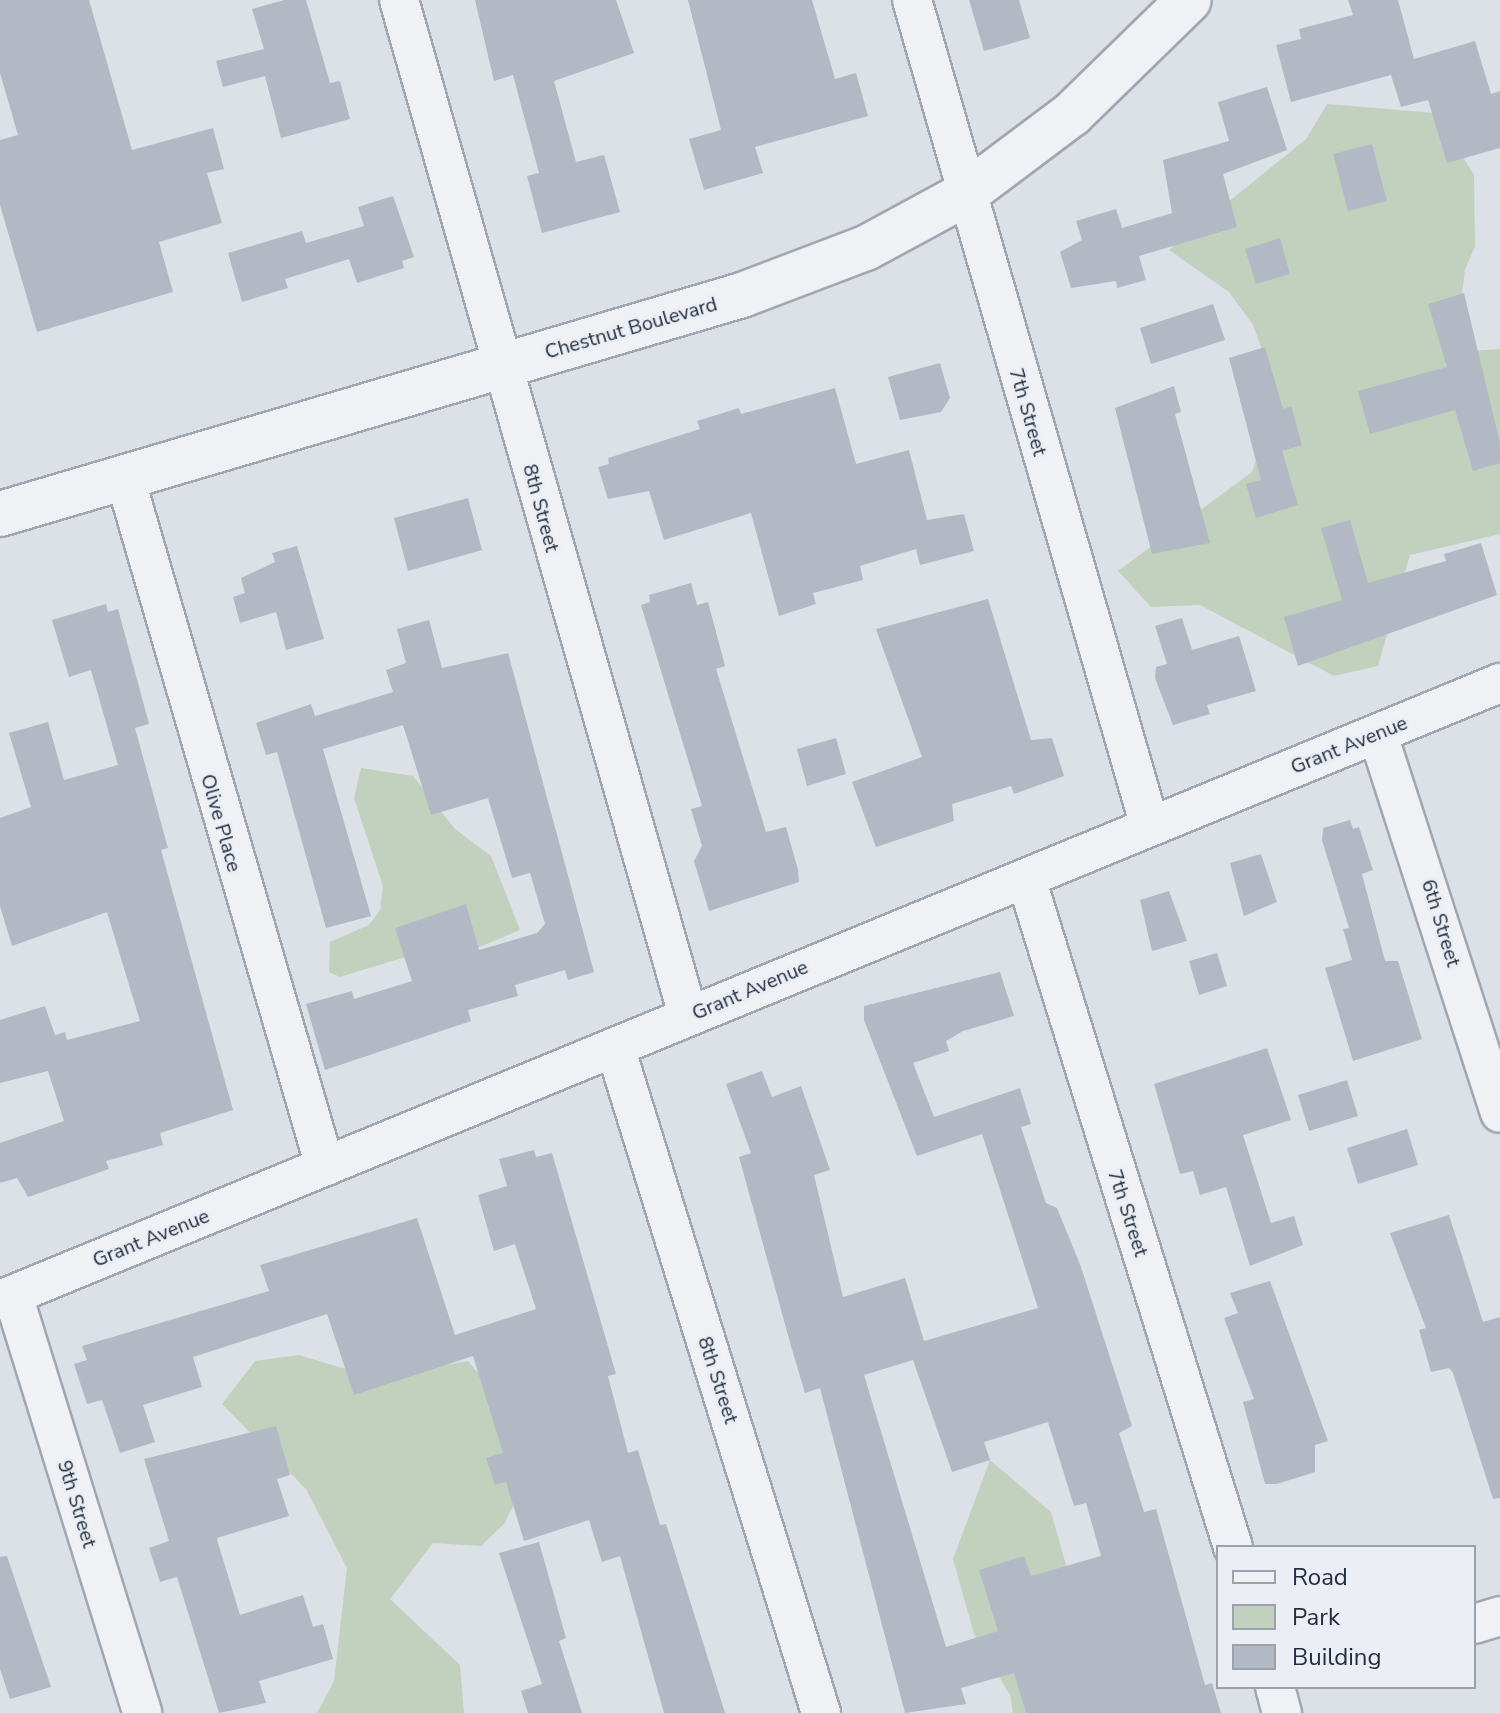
<!DOCTYPE html>
<style>
body{margin:0}
#map{position:relative;width:1500px;height:1713px;overflow:hidden;background:#dce0e7;font-family:"Nunito Sans",sans-serif}
div>[style]{position:absolute}
[style*='--x']{left:calc(var(--x)*1px);top:calc(var(--y)*1px);width:calc(var(--w)*1px);rotate:calc(var(--a)*1deg)}
.green>*{inset:0;background:#c2d1bd}
.building>*{inset:0;background:#b3b9c4}
.roads{filter:drop-shadow(2px 0 #a1a7b1) drop-shadow(-2px 0 #a1a7b1) drop-shadow(0 2px #a1a7b1) drop-shadow(0 -2px #a1a7b1)}
.minor>*{height:38px;margin:-19px;padding:0 19px;transform-origin:19px;border-radius:19px;background:#eff1f5}
.tertiary>*{height:44px;margin:-22px;padding:0 22px;transform-origin:22px;border-radius:22px;background:#eff1f5}
span{translate:-50% -50%;white-space:nowrap;text-align:center;line-height:1.15;-webkit-text-stroke:6px #ebeff5;paint-order:stroke}
.street-label{font-size:20px;color:#252e3e}
.legend{position:absolute;left:1216px;top:1545px;width:260px;height:144px;box-sizing:border-box;background:#ebeff5;border:2px solid #9ca2ac;margin:0;padding:10px 14px;list-style:none;font-size:24px;color:#252e3e}
.legend li{display:flex;align-items:center;gap:16px;height:40px}
.legend b{width:40px;border:2px solid #9ca2ac}
</style>
<div id="map">
<div class="green">
<i style="clip-path:polygon(1327px 104px,1435px 113px,1474px 175px,1475px 247px,1465px 269px,1455px 352px,1500px 349px,1500px 534px,1410px 555px,1378px 666px,1334px 676px,1200px 605px,1151px 607px,1118px 571px,1252px 472px,1278px 393px,1253px 325px,1229px 292px,1169px 250px,1306px 139px)"></i>
<i style="clip-path:polygon(361px 768px,413px 776px,455px 829px,491px 856px,520px 930px,479px 947px,451px 943px,340px 977px,329px 972px,330px 942px,369px 925px,380px 910px,383px 886px,354px 798px)"></i>
<i style="clip-path:polygon(299px 1355px,372px 1377px,468px 1361px,497px 1395px,522px 1488px,504px 1524px,481px 1546px,433px 1543px,390px 1599px,460px 1665px,464px 1713px,317px 1713px,334px 1681px,347px 1568px,306px 1489px,222px 1404px,255px 1361px)"></i>
<i style="clip-path:polygon(990px 1460px,1051px 1512px,1108px 1713px,1013px 1713px,1010px 1695px,974px 1634px,953px 1559px)"></i>
</div>
<div class="building">
<i style="clip-path:polygon(0 0,89px 0,132px 150px,213px 128px,224px 169px,207px 173px,222px 223px,159px 242px,173px 292px,37px 332px,0 205px,0 140px,18px 135px,0 73px)"></i>
<i style="clip-path:polygon(284px 0,306px 0,330px 83px,340px 81px,350px 119px,281px 138px,265px 76px,223px 87px,216px 61px,264px 49px,252px 9px)"></i>
<i style="clip-path:polygon(475px 0,616px 0,634px 53px,554px 81px,576px 162px,604px 155px,620px 212px,542px 233px,527px 176px,539px 173px,513px 75px,494px 81px)"></i>
<i style="clip-path:polygon(688px 0,812px 0,835px 79px,856px 73px,868px 116px,755px 147px,763px 173px,704px 190px,689px 139px,721px 130px)"></i>
<i style="clip-path:polygon(969px 0,1019px 0,1030px 38px,984px 51px)"></i>
<i style="clip-path:polygon(1348px 0,1398px 0,1414px 59px,1475px 41px,1491px 94px,1500px 91px,1500px 148px,1447px 163px,1428px 100px,1401px 107px,1391px 75px,1291px 102px,1276px 45px,1301px 39px,1299px 29px,1353px 15px)"></i>
<i style="clip-path:polygon(1267px 87px,1287px 150px,1223px 174px,1237px 227px,1139px 256px,1146px 280px,1117px 288px,1116px 281px,1071px 288px,1060px 252px,1082px 240px,1076px 221px,1116px 209px,1122px 228px,1172px 213px,1163px 160px,1229px 141px,1218px 102px)"></i>
<i style="clip-path:polygon(1372px 144px,1387px 201px,1348px 211px,1333px 154px)"></i>
<i style="clip-path:polygon(393px 196px,414px 257px,402px 261px,404px 268px,357px 283px,349px 259px,285px 279px,288px 288px,242px 302px,228px 253px,302px 231px,306px 243px,364px 226px,358px 207px)"></i>
<i style="clip-path:polygon(1280px 238px,1290px 274px,1256px 284px,1245px 249px)"></i>
<i style="clip-path:polygon(1464px 293px,1500px 443px,1500px 463px,1473px 471px,1455px 410px,1370px 434px,1358px 391px,1447px 367px,1428px 304px)"></i>
<i style="clip-path:polygon(1213px 304px,1225px 340px,1151px 364px,1140px 328px)"></i>
<i style="clip-path:polygon(1265px 347px,1283px 409px,1291px 406px,1302px 445px,1282px 451px,1298px 505px,1256px 518px,1246px 484px,1261px 480px,1229px 358px)"></i>
<i style="clip-path:polygon(940px 363px,950px 398px,941px 412px,900px 420px,888px 377px)"></i>
<i style="clip-path:polygon(1174px 386px,1181px 412px,1175px 414px,1210px 543px,1152px 554px,1115px 408px)"></i>
<i style="clip-path:polygon(835px 388px,856px 464px,909px 450px,927px 520px,964px 514px,974px 551px,920px 565px,916px 549px,860px 566px,863px 580px,813px 593px,816px 604px,779px 616px,751px 513px,664px 540px,649px 491px,608px 499px,598px 467px,609px 464px,608px 458px,700px 429px,697px 421px,739px 408px,741px 414px)"></i>
<i style="clip-path:polygon(468px 498px,482px 550px,408px 571px,394px 518px)"></i>
<i style="clip-path:polygon(1350px 520px,1368px 583px,1446px 561px,1444px 554px,1481px 543px,1497px 595px,1298px 666px,1284px 617px,1342px 600px,1321px 528px)"></i>
<i style="clip-path:polygon(297px 546px,324px 639px,286px 650px,276px 612px,240px 623px,233px 597px,245px 593px,241px 578px,275px 562px,272px 553px)"></i>
<i style="clip-path:polygon(691px 583px,697px 605px,708px 602px,725px 666px,716px 669px,766px 832px,786px 827px,798px 870px,799px 882px,709px 911px,694px 861px,702px 846px,691px 809px,702px 806px,641px 605px,650px 602px,649px 595px)"></i>
<i style="clip-path:polygon(988px 599px,1031px 740px,1052px 738px,1064px 776px,1014px 794px,1011px 786px,952px 804px,954px 821px,876px 847px,852px 782px,922px 757px,876px 629px)"></i>
<i style="clip-path:polygon(106px 604px,108px 612px,118px 609px,149px 724px,135px 728px,168px 848px,161px 850px,233px 1110px,160px 1133px,163px 1145px,106px 1161px,109px 1169px,28px 1197px,17px 1178px,0 1183px,0 1143px,64px 1121px,48px 1071px,0 1083px,0 1020px,45px 1006px,55px 1035px,65px 1032px,67px 1040px,140px 1021px,107px 912px,12px 946px,0 906px,0 818px,31px 807px,9px 733px,48px 722px,64px 780px,118px 765px,91px 670px,69px 677px,52px 620px)"></i>
<i style="clip-path:polygon(1182px 618px,1192px 650px,1239px 636px,1256px 691px,1207px 705px,1210px 714px,1173px 725px,1155px 678px,1156px 667px,1167px 664px,1155px 626px)"></i>
<i style="clip-path:polygon(429px 620px,442px 668px,508px 653px,594px 972px,568px 980px,565px 970px,515px 985px,518px 996px,468px 1010px,471px 1021px,325px 1070px,306px 1004px,352px 991px,354px 999px,412px 981px,395px 928px,466px 904px,479px 950px,537px 933px,545px 924px,530px 873px,512px 878px,488px 798px,431px 815px,403px 725px,323px 749px,371px 916px,326px 928px,277px 752px,266px 755px,256px 723px,311px 704px,315px 716px,393px 692px,386px 670px,406px 663px,397px 629px)"></i>
<i style="clip-path:polygon(836px 738px,846px 774px,807px 786px,797px 749px)"></i>
<i style="clip-path:polygon(1350px 820px,1353px 829px,1359px 827px,1373px 870px,1362px 874px,1385px 961px,1398px 961px,1422px 1039px,1353px 1061px,1325px 968px,1352px 960px,1343px 929px,1349px 928px,1322px 840px,1323px 828px)"></i>
<i style="clip-path:polygon(1261px 854px,1277px 902px,1244px 916px,1230px 863px)"></i>
<i style="clip-path:polygon(1169px 891px,1187px 941px,1152px 951px,1140px 900px)"></i>
<i style="clip-path:polygon(1217px 953px,1227px 986px,1199px 995px,1189px 961px)"></i>
<i style="clip-path:polygon(evenodd,1000px 972px,1014px 1016px,963px 1031px,946px 1041px,949px 1051px,913px 1063px,934px 1117px,1020px 1088px,1031px 1124px,1021px 1127px,1046px 1203px,1057px 1208px,1081px 1267px,1132px 1426px,1119px 1433px,1144px 1512px,1156px 1509px,1205px 1685px,1212px 1683px,1221px 1713px,1026px 1713px,1014px 1673px,961px 1688px,966px 1704px,905px 1713px,820px 1388px,805px 1393px,791px 1346px,739px 1157px,751px 1153px,726px 1084px,762px 1071px,772px 1097px,801px 1086px,830px 1170px,814px 1175px,843px 1297px,905px 1278px,924px 1341px,1038px 1308px,982px 1134px,917px 1156px,864px 1020px,864px 1006px,1000px 972px,913px 1360px,952px 1472px,990px 1460px,984px 1442px,1048px 1422px,1074px 1506px,1086px 1503px,1101px 1556px,1031px 1576px,1024px 1556px,979px 1570px,998px 1631px,946px 1647px,864px 1375px,913px 1360px)"></i>
<i style="clip-path:polygon(1267px 1048px,1291px 1120px,1243px 1135px,1271px 1223px,1294px 1216px,1303px 1245px,1250px 1266px,1226px 1187px,1200px 1195px,1193px 1171px,1180px 1174px,1154px 1084px)"></i>
<i style="clip-path:polygon(1347px 1080px,1358px 1116px,1309px 1131px,1298px 1095px)"></i>
<i style="clip-path:polygon(1407px 1129px,1418px 1165px,1358px 1184px,1347px 1148px)"></i>
<i style="clip-path:polygon(534px 1150px,536px 1157px,552px 1153px,616px 1374px,608px 1376px,628px 1453px,638px 1450px,660px 1525px,666px 1524px,725px 1713px,664px 1713px,620px 1556px,602px 1562px,589px 1520px,524px 1541px,506px 1482px,495px 1485px,486px 1458px,503px 1453px,473px 1356px,354px 1395px,327px 1314px,193px 1357px,202px 1387px,143px 1405px,155px 1442px,120px 1453px,102px 1400px,87px 1404px,74px 1364px,87px 1360px,82px 1346px,269px 1291px,260px 1265px,417px 1218px,455px 1335px,536px 1309px,515px 1244px,494px 1251px,478px 1195px,507px 1186px,499px 1159px)"></i>
<i style="clip-path:polygon(1449px 1215px,1483px 1322px,1500px 1317px,1500px 1498px,1493px 1499px,1453px 1373px,1449px 1368px,1431px 1372px,1419px 1330px,1426px 1328px,1390px 1233px)"></i>
<i style="clip-path:polygon(1270px 1281px,1328px 1441px,1315px 1445px,1315px 1472px,1277px 1484px,1265px 1484px,1243px 1402px,1254px 1399px,1224px 1318px,1238px 1313px,1230px 1293px)"></i>
<i style="clip-path:polygon(276px 1426px,290px 1475px,277px 1479px,289px 1516px,217px 1538px,218px 1543px,240px 1615px,303px 1595px,313px 1627px,323px 1624px,333px 1659px,259px 1681px,266px 1703px,219px 1713px,177px 1577px,160px 1582px,149px 1548px,169px 1541px,144px 1459px)"></i>
<i style="clip-path:polygon(539px 1542px,566px 1638px,559px 1641px,582px 1713px,528px 1713px,521px 1691px,542px 1684px,499px 1553px)"></i>
<i style="clip-path:polygon(7px 1556px,51px 1687px,10px 1699px,0 1669px,0 1557px)"></i>
</div>
<div class="roads">
<div class="minor">
<i style="--x:399;--y:0;--w:1055;--a:74.11"></i>
<i style="--x:912;--y:0;--w:856;--a:73.94"></i>
<i style="--x:125;--y:478;--w:717;--a:73.81"></i>
<i style="--x:1378;--y:735;--w:397;--a:72.1"></i>
<i style="--x:1026;--y:878;--w:700;--a:72.81"></i>
<i style="--x:615;--y:1047;--w:697;--a:72.81"></i>
<i style="--x:13;--y:1295;--w:437;--a:72.8"></i>
<i style="--x:0;--y:1300;--w:1622;--a:-22.36"></i>
<i style="--x:1474;--y:1624;--w:27;--a:-17"></i>
<i style="--x:1275;--y:1687;--w:27;--a:75"></i>
</div>
<div class="tertiary">
<i style="--x:0;--y:514;--w:774;--a:-16.44"></i>
<i style="--x:742;--y:295;--w:133;--a:-20.8"></i>
<i style="--x:866;--y:248;--w:111;--a:-28.4"></i>
<i style="--x:964;--y:195;--w:135;--a:-36.9"></i>
<i style="--x:1072;--y:114;--w:163;--a:-44.3"></i>
</div>
</div>
<div class="street-label">
<span style="left:631px;top:328px;rotate:-16deg">Chestnut Boulevard</span>
<span style="left:1028px;top:412px;rotate:74deg">7th Street</span>
<span style="left:541px;top:508px;rotate:75deg">8th Street</span>
<span style="left:1349px;top:745px;rotate:-22deg">Grant Avenue</span>
<span style="left:221px;top:823px;rotate:74deg">Olive Place</span>
<span style="left:1441px;top:923px;rotate:73deg">6th Street</span>
<span style="left:750px;top:990px;rotate:-23deg">Grant Avenue</span>
<span style="left:1128px;top:1213px;rotate:72deg">7th Street</span>
<span style="left:151px;top:1238px;rotate:-22deg">Grant Avenue</span>
<span style="left:718px;top:1380px;rotate:72deg">8th Street</span>
<span style="left:77px;top:1504px;rotate:73deg">9th Street</span>
</div>
<ul class="legend">
<li><b style="height:10px;background:#eff1f5"></b>Road</li>
<li><b style="height:22px;background:#c2d1bd"></b>Park</li>
<li><b style="height:22px;background:#b3b9c4"></b>Building</li>
</ul>
</div>
